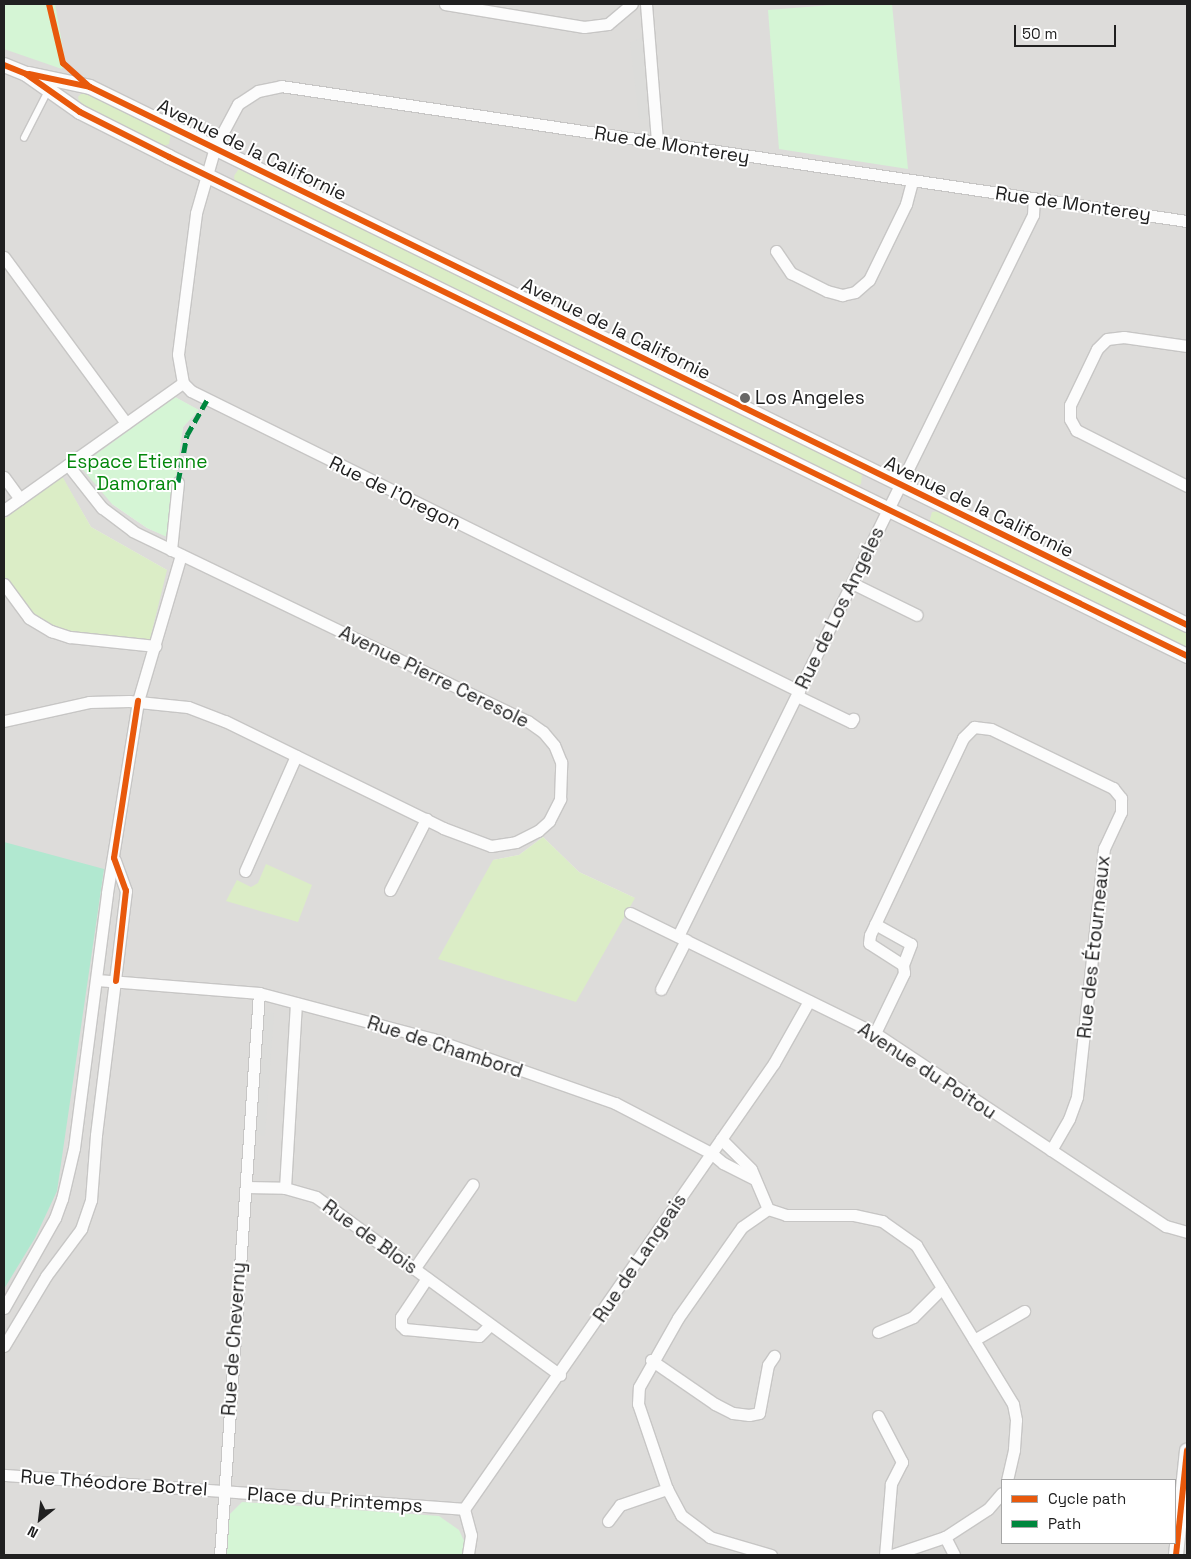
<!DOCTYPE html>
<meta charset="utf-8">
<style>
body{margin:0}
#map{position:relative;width:1191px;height:1559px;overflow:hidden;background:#eeece9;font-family:"Space Grotesk",sans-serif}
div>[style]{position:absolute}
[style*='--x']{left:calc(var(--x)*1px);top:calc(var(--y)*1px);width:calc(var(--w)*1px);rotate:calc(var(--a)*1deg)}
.residential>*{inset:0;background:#dddcda}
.religious>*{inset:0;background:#dcdcda}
.grass>*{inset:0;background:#dbedc6}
.park>*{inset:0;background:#d5f5d5}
.pitch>*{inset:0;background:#b1e8d0}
.roads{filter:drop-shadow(1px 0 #c7c6c5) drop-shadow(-1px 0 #c7c6c5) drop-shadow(0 1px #c7c6c5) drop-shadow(0 -1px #c7c6c5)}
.service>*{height:5.5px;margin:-2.75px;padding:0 2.75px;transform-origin:2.75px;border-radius:2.75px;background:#fcfcfc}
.minor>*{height:11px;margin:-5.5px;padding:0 5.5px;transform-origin:5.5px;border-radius:5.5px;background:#fcfcfc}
.tertiary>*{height:14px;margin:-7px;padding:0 7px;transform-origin:7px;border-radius:7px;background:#fcfcfc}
.quiet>*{height:5px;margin-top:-2.5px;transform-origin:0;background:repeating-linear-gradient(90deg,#00873e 0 10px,transparent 0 15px)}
.cycleway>*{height:6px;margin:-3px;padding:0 3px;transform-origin:3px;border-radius:3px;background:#e8590c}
.dots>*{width:14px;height:14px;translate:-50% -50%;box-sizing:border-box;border:2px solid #fff;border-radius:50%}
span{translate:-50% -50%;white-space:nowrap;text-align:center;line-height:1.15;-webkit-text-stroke:4px #fff;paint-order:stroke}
.street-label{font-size:19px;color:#202020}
.poi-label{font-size:19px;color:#202020}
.left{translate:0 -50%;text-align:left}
.park-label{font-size:19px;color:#04880c}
.frame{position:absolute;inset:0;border:5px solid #202020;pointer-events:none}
.legend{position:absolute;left:1001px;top:1479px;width:175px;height:65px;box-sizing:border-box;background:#fff;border:1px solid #a6a6a6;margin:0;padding:6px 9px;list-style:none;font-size:15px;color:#202020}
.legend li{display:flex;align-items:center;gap:10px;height:25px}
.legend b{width:25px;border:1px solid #a6a6a6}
.north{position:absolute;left:15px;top:1494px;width:50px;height:50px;-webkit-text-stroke:4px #fff;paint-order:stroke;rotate:209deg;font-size:14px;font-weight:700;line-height:20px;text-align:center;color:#202020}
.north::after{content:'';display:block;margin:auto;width:18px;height:22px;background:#202020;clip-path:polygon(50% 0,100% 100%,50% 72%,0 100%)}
.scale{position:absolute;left:1014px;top:25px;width:102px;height:22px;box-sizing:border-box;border:2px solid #202020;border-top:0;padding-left:6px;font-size:15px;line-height:18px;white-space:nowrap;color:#202020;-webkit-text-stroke:4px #fff;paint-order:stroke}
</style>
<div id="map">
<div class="residential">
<i style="clip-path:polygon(evenodd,4px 4px,1187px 4px,1187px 1555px,4px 1555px,4px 581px,167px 570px,91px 527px,62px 477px,4px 519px,4px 4px,175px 397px,198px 410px,183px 427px,166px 536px,147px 528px,112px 504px,175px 397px,4px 4px,543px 837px,579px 872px,635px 898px,493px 860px,519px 855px,543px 837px,4px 4px,1002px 1480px,1175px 1480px,1175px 1543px,1002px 1543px,1002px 1480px)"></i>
</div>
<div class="religious">
<i style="clip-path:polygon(643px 37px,651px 119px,639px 119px,630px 43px)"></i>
<i style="clip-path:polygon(264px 1012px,274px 1013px,265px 1136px,255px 1135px)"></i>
</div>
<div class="grass">
<i style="clip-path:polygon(84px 91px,171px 132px,169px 144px,161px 147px,80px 105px,78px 97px)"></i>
<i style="clip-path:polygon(240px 167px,857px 470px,862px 475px,861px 484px,855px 487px,235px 182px,234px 176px)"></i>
<i style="clip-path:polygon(62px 476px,91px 527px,167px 570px,149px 643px,72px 633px,30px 615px,4px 581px,4px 519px)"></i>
<i style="clip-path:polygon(940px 511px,1187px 631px,1187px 651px,929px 523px,932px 512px)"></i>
<i style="clip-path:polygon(543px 837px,579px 872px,635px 898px,576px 1002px,438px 959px,493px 860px,519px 855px)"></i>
<i style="clip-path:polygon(266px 864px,312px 885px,298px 922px,226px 901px,237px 880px,251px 887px,258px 883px)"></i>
</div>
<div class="park">
<i style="clip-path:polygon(4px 4px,55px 4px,65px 60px,62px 69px,4px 49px)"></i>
<i style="clip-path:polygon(844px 4px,892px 4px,908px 169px,779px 149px,768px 10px)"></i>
<i style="clip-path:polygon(175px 397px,199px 410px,183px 427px,167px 537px,147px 528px,112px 504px,80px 466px)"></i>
<i style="clip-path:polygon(242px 1502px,439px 1516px,459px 1530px,464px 1541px,462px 1555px,226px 1555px,229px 1515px)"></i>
</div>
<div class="pitch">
<i style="clip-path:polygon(4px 842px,104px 869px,57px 1191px,35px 1238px,4px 1289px)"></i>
</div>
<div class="roads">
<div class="service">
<i style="--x:24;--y:138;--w:53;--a:-62.9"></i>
</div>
<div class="minor">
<i style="--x:445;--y:4;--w:141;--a:9.4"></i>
<i style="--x:584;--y:27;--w:24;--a:-7"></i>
<i style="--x:608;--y:24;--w:31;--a:-40"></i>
<i style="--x:646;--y:4;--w:138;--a:85.4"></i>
<i style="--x:776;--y:251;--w:27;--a:56"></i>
<i style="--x:791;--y:273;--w:40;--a:26.6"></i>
<i style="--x:827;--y:291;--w:16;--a:15"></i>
<i style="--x:842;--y:295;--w:13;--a:-13"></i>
<i style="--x:855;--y:292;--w:18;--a:-41"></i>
<i style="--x:869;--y:280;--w:85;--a:-64"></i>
<i style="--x:906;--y:204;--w:23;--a:-75"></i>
<i style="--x:4;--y:257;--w:206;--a:53.7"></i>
<i style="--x:1187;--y:346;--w:64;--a:-171.9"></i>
<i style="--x:1124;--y:337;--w:17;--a:173"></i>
<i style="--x:1107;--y:339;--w:14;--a:135"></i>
<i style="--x:1097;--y:349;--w:62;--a:115.7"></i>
<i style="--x:1070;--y:405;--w:14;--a:90"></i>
<i style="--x:1070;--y:419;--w:13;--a:61"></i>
<i style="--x:1076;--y:430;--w:124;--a:26.8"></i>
<i style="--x:4;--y:477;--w:27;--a:54"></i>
<i style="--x:4;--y:510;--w:219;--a:-35.4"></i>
<i style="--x:171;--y:550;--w:68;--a:-84.1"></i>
<i style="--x:852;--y:583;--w:72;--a:26.2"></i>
<i style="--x:4;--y:584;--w:42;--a:53.7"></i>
<i style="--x:29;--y:618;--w:26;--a:31"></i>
<i style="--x:51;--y:631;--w:20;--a:18"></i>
<i style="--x:70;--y:637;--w:86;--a:6"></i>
<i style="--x:799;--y:691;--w:678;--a:-153.74"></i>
<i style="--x:191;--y:391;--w:11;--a:-135"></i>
<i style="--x:183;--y:383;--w:29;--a:-100"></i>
<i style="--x:178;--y:354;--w:142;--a:-82.7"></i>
<i style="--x:196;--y:213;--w:69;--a:-73.9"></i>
<i style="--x:215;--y:147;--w:49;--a:-61.9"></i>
<i style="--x:238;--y:104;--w:24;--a:-33"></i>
<i style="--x:258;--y:91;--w:24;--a:-12"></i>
<i style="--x:281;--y:86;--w:916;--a:8.48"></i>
<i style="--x:797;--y:696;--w:60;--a:25.7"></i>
<i style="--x:851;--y:722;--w:4;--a:-56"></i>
<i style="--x:4;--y:721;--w:87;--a:-12.6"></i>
<i style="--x:89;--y:702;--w:40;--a:-1.4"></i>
<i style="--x:129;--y:701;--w:59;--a:5.8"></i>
<i style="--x:188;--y:707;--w:40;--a:21"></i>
<i style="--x:225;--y:721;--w:243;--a:26.1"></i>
<i style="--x:443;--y:828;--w:51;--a:20.6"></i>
<i style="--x:491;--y:846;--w:25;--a:-9"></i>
<i style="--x:516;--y:842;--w:25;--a:-27"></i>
<i style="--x:538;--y:831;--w:15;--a:-42"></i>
<i style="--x:549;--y:821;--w:25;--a:-63"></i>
<i style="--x:560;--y:799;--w:37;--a:-88"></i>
<i style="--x:561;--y:762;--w:18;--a:-112"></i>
<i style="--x:554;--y:745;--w:17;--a:-130"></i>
<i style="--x:543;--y:732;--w:19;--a:-145"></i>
<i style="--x:527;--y:721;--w:437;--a:-154.3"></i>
<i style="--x:133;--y:531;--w:39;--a:-143"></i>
<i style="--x:102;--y:508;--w:55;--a:-128.3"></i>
<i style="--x:245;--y:871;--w:126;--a:-66.1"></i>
<i style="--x:390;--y:890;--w:80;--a:-63.1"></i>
<i style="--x:630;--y:913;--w:273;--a:26.1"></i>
<i style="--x:875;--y:1033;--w:349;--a:33.6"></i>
<i style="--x:1166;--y:1226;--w:22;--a:16"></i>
<i style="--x:875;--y:924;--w:41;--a:29.1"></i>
<i style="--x:911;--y:944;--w:22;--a:111"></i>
<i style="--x:678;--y:936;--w:804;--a:-63.79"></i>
<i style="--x:1033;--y:215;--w:17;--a:-87"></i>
<i style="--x:97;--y:980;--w:163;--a:4.6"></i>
<i style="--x:259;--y:993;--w:180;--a:14.8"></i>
<i style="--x:433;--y:1039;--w:193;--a:19.4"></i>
<i style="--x:615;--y:1103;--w:108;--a:27.5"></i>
<i style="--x:711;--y:1153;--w:16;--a:40"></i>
<i style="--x:723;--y:1163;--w:35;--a:27"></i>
<i style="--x:661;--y:989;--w:55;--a:-63"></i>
<i style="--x:875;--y:1033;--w:67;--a:-64.2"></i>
<i style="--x:904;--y:973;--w:8;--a:-97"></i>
<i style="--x:903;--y:965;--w:40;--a:-147.1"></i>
<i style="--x:869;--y:943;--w:8;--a:-83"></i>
<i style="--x:870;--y:935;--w:218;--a:-64.7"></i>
<i style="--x:963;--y:738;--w:16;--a:-45"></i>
<i style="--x:974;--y:727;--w:17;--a:7"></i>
<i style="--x:991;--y:729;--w:136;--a:25.8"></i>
<i style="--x:1113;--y:788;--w:13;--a:51"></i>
<i style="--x:1121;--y:798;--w:14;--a:90"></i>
<i style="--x:1121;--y:812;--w:40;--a:115"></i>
<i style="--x:1104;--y:848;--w:250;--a:96.2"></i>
<i style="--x:1077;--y:1097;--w:23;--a:110"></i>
<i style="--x:1069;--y:1119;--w:36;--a:120"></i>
<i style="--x:721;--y:1139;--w:42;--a:45"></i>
<i style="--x:751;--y:1169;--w:43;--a:67"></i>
<i style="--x:246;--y:1187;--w:39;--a:1"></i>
<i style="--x:285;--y:1188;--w:185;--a:-86.6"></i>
<i style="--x:285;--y:1188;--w:32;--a:16"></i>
<i style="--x:316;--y:1197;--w:302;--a:36.1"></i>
<i style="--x:414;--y:1269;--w:103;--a:-55.2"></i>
<i style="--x:427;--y:1278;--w:47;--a:123.7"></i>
<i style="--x:401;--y:1317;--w:8;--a:90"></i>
<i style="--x:401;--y:1325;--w:6;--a:45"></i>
<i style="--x:405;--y:1329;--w:74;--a:5.4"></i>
<i style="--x:479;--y:1336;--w:16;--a:-45"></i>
<i style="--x:4;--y:1308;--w:103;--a:-60.5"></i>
<i style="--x:55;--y:1218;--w:20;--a:-70"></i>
<i style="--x:62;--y:1199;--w:52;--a:-76.8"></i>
<i style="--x:74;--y:1148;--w:257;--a:-82.6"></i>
<i style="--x:107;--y:893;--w:194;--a:-80.8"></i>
<i style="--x:138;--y:701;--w:152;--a:-73.6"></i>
<i style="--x:878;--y:1332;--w:38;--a:-23"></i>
<i style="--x:913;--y:1317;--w:41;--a:-45"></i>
<i style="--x:974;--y:1340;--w:58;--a:-30.1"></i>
<i style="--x:4;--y:1346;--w:82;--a:-59"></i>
<i style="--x:46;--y:1276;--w:59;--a:-53.3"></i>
<i style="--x:81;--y:1229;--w:31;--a:-71"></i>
<i style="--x:91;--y:1200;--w:65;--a:-85.6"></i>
<i style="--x:96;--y:1135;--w:246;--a:-83"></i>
<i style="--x:126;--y:891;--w:33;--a:-110"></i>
<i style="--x:651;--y:1360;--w:78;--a:34.5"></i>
<i style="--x:715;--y:1404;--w:20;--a:27"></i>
<i style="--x:733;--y:1413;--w:16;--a:7"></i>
<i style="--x:749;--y:1415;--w:10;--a:-11"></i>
<i style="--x:759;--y:1413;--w:49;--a:-79.4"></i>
<i style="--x:768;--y:1365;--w:11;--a:-56"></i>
<i style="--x:878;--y:1416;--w:52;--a:62.4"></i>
<i style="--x:902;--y:1462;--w:25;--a:117"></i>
<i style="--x:891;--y:1484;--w:71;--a:94.8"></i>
<i style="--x:4;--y:1475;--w:461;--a:4.2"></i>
<i style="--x:464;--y:1509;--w:27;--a:75"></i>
<i style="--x:471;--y:1535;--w:20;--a:99"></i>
<i style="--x:464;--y:1509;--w:543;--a:-55.2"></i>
<i style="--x:774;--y:1063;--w:71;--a:-60.6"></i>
<i style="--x:608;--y:1521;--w:20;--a:-53"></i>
<i style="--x:620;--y:1505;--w:50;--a:-18.8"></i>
<i style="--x:945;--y:1537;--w:20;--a:63"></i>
<i style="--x:220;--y:1555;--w:563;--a:-86.03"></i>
<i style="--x:771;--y:1555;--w:64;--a:-163.6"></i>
<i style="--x:710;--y:1537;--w:36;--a:-143"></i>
<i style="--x:681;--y:1515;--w:30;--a:-118"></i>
<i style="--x:667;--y:1489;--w:90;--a:-108.8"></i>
<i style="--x:638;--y:1404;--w:17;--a:-87"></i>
<i style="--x:639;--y:1387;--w:79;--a:-60.5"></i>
<i style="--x:678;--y:1318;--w:111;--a:-54.9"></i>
<i style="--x:742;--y:1227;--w:32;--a:-35"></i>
<i style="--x:768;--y:1209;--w:19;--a:18"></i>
<i style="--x:786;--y:1215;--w:68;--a:0"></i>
<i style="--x:854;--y:1215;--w:29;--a:12"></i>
<i style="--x:882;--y:1221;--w:42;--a:35.2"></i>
<i style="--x:916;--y:1245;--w:186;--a:58.6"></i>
<i style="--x:1013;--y:1404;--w:16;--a:79"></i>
<i style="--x:1016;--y:1420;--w:30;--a:94"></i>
<i style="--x:1014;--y:1450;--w:31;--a:103"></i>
<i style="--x:892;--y:1555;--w:56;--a:-18.8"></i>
<i style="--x:945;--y:1537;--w:51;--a:-33.1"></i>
<i style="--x:988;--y:1509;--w:21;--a:-49"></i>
</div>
<div class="tertiary">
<i style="--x:4;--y:65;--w:24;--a:22"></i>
<i style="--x:26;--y:74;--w:66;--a:35.1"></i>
<i style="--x:80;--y:112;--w:100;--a:26.8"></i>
<i style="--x:169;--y:157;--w:1134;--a:26.11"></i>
<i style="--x:29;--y:74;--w:62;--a:12"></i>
<i style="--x:90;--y:87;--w:1222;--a:26.12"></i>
<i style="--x:1176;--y:1555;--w:105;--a:-84"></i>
</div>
</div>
<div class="quiet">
<i style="--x:178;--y:482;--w:48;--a:-79.2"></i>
<i style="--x:187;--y:435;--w:40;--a:-60.3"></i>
</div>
<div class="cycleway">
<i style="--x:49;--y:4;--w:61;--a:76.7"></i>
<i style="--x:63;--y:63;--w:36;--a:42"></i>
<i style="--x:4;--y:65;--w:24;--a:22"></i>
<i style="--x:26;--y:74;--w:66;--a:35.1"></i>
<i style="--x:80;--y:112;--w:100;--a:26.8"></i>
<i style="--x:169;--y:157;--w:1134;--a:26.11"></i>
<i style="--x:29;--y:74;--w:62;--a:12"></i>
<i style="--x:90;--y:87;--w:1222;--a:26.12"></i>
<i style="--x:116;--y:981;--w:91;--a:-83.7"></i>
<i style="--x:126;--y:891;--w:35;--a:-110"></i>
<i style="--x:114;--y:858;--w:159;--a:-81.3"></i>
<i style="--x:1176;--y:1555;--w:105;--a:-84"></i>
</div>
<div class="dots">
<i style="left:745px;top:398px;background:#686766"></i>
</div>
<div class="street-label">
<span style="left:672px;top:145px;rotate:9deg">Rue de Monterey</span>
<span style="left:252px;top:150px;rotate:26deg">Avenue de la Californie</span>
<span style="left:1073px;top:204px;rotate:8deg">Rue de Monterey</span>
<span style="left:616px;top:329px;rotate:26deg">Avenue de la Californie</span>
<span style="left:395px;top:493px;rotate:26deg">Rue de l'Oregon</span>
<span style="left:979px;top:507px;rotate:26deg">Avenue de la Californie</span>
<span style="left:840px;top:608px;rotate:-64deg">Rue de Los Angeles</span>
<span style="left:434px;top:677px;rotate:26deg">Avenue Pierre Ceresole</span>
<span style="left:1094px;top:947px;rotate:-84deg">Rue des Étourneaux</span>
<span style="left:445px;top:1047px;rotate:18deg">Rue de Chambord</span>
<span style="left:927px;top:1071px;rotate:33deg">Avenue du Poitou</span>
<span style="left:370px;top:1237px;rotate:36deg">Rue de Blois</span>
<span style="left:640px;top:1258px;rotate:-56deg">Rue de Langeais</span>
<span style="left:234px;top:1339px;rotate:-86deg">Rue de Cheverny</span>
<span style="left:114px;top:1483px;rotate:4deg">Rue Théodore Botrel</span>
<span style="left:335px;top:1500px;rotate:4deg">Place du Printemps</span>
</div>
<div class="poi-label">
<span class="left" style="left:755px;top:398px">Los Angeles</span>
</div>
<div class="park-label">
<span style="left:137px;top:473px">Espace Etienne<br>Damoran</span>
</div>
<div class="frame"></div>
<ul class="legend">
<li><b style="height:6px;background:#e8590c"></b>Cycle path</li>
<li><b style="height:6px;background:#00873e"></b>Path</li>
</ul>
<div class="north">N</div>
<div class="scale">50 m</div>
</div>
